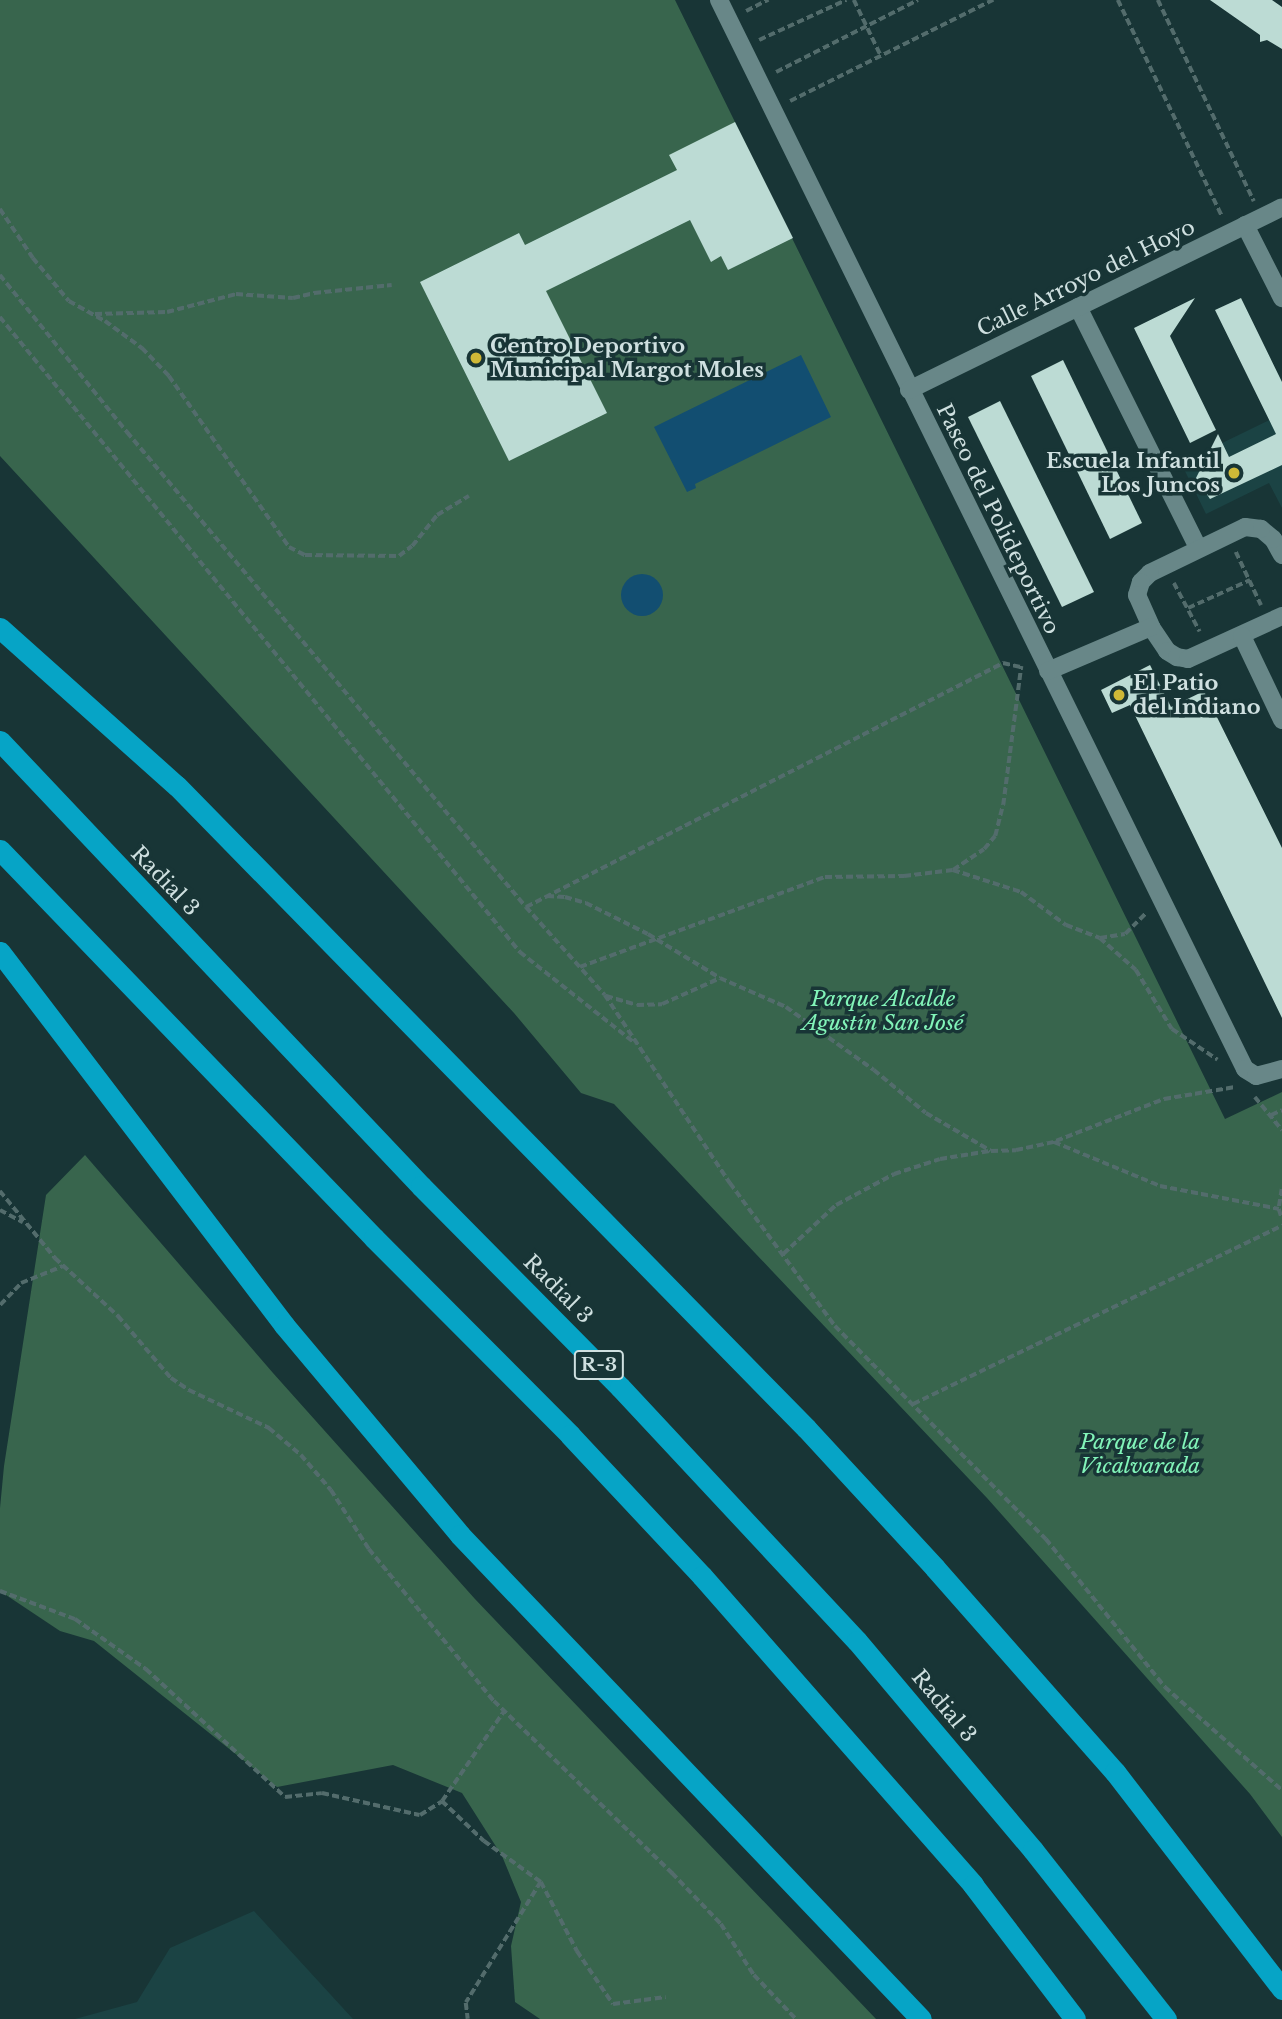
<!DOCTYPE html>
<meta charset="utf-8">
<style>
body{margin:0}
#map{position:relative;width:1282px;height:2019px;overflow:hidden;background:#183536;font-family:"Libre Baskerville",serif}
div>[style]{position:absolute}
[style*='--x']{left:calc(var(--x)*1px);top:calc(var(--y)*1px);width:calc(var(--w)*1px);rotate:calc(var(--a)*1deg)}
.built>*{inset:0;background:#1b4344}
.green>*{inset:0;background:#38654d}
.water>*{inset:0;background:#124e71}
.round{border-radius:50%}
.building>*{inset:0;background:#bcdbd4}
.path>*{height:3.5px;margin-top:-1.75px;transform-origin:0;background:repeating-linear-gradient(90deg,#536c6c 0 7px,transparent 0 10.5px)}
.street>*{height:18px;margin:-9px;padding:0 9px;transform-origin:9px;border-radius:9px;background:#688788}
.highway>*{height:21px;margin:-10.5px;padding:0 10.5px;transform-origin:10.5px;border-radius:10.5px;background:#06a4c6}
.dots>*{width:19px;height:19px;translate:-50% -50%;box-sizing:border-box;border:4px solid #183536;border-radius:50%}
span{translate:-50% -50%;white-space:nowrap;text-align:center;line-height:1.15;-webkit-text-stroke:7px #183536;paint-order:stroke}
.shield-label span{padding:2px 5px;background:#183536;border:2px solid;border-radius:5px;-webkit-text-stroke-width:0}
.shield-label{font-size:19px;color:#cfe0e0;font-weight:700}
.street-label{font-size:21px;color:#cfe0e0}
.poi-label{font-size:21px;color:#cfe0e0;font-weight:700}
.left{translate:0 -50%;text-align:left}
.right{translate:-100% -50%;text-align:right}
.park-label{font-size:21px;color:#82f4b9;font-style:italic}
</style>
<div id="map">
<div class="built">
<i style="clip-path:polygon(1282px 414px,1282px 508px,1269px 483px,1206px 514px,1181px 463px)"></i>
<i style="clip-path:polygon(254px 1911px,353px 2019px,75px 2019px,137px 2002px,170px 1948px)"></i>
</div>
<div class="green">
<i style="clip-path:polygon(0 0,675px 0,1225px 1119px,1282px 1092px,1282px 1837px,1250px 1794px,987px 1498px,614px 1104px,581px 1093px,514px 1013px,0 456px)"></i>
<i style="clip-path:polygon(85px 1155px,273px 1373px,475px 1599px,876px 2019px,540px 2019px,515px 2002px,511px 1946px,521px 1902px,502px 1856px,462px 1793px,393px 1765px,277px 1787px,94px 1641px,60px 1631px,0 1591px,0 1508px,4px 1466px,46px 1195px)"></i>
</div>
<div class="water">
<i style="clip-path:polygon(801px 355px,831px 417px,695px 484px,696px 488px,687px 492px,654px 427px)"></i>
<i class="round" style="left:621px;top:574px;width:42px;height:42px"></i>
</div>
<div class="building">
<i style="clip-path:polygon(1210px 0,1272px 0,1282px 7px,1282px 49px,1267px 40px,1260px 42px,1260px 35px)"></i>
<i style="clip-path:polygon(735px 122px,793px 238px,728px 270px,721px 256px,711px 262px,690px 220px,546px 291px,607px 413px,509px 461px,420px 282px,519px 233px,525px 245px,677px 170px,669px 155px)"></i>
<i style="clip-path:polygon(1195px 298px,1170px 336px,1216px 430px,1190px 443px,1134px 328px)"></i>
<i style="clip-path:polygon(1241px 298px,1282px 382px,1282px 465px,1210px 499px,1196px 478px,1218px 434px,1229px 457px,1276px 434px,1215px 310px)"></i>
<i style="clip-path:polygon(1063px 360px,1142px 523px,1110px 539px,1031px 376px)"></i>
<i style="clip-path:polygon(1000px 401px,1094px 592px,1062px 607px,968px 417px)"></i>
<i style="clip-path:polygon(1150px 665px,1171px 707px,1204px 691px,1282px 848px,1282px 1018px,1130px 705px,1112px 713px,1101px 690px)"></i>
</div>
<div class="path">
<i style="--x:854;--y:0;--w:62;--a:64.3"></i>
<i style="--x:1118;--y:0;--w:240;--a:64.3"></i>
<i style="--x:1158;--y:0;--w:223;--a:64.5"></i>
<i style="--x:746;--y:11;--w:25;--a:-27"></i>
<i style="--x:759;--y:40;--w:96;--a:-24.7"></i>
<i style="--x:776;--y:72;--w:159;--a:-26.9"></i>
<i style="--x:790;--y:101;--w:227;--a:-26.5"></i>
<i style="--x:0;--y:209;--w:59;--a:56"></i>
<i style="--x:33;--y:258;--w:56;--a:50.1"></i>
<i style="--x:69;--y:301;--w:41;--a:29.1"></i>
<i style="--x:105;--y:321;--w:46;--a:36.1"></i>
<i style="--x:142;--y:348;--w:39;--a:46"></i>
<i style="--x:169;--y:376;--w:209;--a:54.9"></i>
<i style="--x:289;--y:547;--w:18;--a:27"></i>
<i style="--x:305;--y:555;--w:94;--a:0.6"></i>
<i style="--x:399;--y:556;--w:16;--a:-38"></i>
<i style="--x:412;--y:546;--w:40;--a:-51"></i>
<i style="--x:437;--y:515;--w:37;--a:-31"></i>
<i style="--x:0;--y:275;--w:202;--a:51"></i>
<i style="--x:127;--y:432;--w:620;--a:49.97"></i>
<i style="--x:526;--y:907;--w:118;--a:48.1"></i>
<i style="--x:605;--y:995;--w:226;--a:56.4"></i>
<i style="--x:730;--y:1183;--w:177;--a:53.7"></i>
<i style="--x:835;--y:1326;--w:300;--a:45.3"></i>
<i style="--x:1046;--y:1539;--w:190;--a:51.2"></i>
<i style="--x:1165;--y:1687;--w:156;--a:41.4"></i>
<i style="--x:95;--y:314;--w:72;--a:-1.6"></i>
<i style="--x:167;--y:312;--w:71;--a:-14.6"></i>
<i style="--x:236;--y:294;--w:57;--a:4"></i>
<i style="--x:293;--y:298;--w:22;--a:-13"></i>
<i style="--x:314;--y:293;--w:78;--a:-5.9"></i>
<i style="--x:0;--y:317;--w:821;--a:50.69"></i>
<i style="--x:520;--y:952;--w:147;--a:38.4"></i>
<i style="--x:1236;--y:552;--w:59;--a:64.7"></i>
<i style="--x:1174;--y:583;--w:55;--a:62"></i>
<i style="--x:1188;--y:608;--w:68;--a:-24.3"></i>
<i style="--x:953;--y:870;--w:71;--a:17.9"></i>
<i style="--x:1021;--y:892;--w:56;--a:36.3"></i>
<i style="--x:1066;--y:925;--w:36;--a:21"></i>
<i style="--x:1100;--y:938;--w:25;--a:-9"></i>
<i style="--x:1125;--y:934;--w:30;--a:-45"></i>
<i style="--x:547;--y:896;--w:18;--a:3"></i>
<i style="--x:565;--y:897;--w:22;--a:16"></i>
<i style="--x:586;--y:903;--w:69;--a:26.6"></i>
<i style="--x:648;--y:934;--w:84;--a:31.4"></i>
<i style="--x:526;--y:907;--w:536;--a:-27.09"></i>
<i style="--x:1003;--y:663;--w:18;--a:13"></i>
<i style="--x:1100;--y:938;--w:48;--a:41.6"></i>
<i style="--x:1136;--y:970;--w:69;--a:58.6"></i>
<i style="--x:1172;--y:1029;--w:55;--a:34"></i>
<i style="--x:580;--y:967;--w:261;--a:-20.2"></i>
<i style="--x:825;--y:877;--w:79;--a:-0.7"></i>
<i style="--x:904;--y:876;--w:49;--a:-7"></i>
<i style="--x:953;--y:870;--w:37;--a:-34"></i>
<i style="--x:984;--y:849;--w:17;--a:-50"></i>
<i style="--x:995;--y:836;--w:32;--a:-76"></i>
<i style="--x:1003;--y:805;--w:140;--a:-82.6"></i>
<i style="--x:606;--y:996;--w:32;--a:16"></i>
<i style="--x:637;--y:1005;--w:25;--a:-2"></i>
<i style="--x:662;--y:1004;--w:64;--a:-24.1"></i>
<i style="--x:720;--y:978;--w:72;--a:23.7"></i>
<i style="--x:786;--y:1007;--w:108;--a:35.6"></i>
<i style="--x:874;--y:1070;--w:67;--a:39.6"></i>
<i style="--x:926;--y:1113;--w:75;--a:30.3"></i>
<i style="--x:991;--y:1151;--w:25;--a:-2"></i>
<i style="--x:1016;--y:1150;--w:39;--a:-12"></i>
<i style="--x:1054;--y:1142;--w:115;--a:22.5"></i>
<i style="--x:1160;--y:1186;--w:121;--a:10.9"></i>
<i style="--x:1255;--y:1097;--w:43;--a:50.7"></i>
<i style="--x:1271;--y:1115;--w:12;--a:-24"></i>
<i style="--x:1056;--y:1141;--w:116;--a:-21.3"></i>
<i style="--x:1164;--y:1099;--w:72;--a:-9.6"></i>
<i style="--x:1282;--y:1189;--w:20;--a:99"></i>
<i style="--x:1279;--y:1209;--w:10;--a:73"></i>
<i style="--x:0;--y:1191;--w:87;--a:50.6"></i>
<i style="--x:55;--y:1258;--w:86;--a:42.6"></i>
<i style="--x:118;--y:1316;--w:82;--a:49.5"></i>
<i style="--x:171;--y:1378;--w:22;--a:34"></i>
<i style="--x:189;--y:1390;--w:89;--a:25.4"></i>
<i style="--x:269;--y:1428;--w:42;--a:40.2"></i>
<i style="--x:301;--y:1455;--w:46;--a:49.4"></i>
<i style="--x:331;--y:1490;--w:70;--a:57.2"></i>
<i style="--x:369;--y:1549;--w:197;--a:50.6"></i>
<i style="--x:494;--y:1701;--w:248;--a:44"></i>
<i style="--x:672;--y:1873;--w:71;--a:46.1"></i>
<i style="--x:721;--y:1924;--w:61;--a:57.1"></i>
<i style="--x:754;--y:1975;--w:61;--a:46.3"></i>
<i style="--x:0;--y:1210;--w:26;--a:28"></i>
<i style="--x:783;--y:1254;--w:72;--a:-42.8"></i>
<i style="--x:836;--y:1205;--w:66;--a:-28.1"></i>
<i style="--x:894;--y:1174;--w:48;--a:-18.1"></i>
<i style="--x:940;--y:1159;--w:50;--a:-9.3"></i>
<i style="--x:0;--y:1305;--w:30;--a:-46"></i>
<i style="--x:21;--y:1283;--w:45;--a:-22"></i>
<i style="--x:913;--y:1404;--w:410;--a:-25.8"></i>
<i style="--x:0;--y:1591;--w:80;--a:20.5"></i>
<i style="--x:75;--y:1619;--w:87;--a:35.2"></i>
<i style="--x:146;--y:1669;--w:189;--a:42.6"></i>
<i style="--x:285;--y:1797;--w:37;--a:-6"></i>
<i style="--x:322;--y:1793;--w:100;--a:12.7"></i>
<i style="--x:420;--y:1815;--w:26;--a:-32"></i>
<i style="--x:442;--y:1801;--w:109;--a:-55.4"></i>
<i style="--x:442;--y:1801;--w:58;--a:43.6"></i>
<i style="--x:484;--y:1841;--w:70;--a:35.7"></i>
<i style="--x:541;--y:1882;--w:142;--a:121.8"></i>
<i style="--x:466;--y:2003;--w:16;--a:83"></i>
<i style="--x:541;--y:1882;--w:78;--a:62.4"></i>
<i style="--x:577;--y:1951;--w:64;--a:55.8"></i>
<i style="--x:613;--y:2004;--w:53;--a:-7.5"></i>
</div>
<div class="street">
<i style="--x:719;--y:0;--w:1191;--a:63.8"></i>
<i style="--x:1245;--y:1069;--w:13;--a:32"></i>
<i style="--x:1256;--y:1076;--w:27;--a:-15"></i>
<i style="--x:1245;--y:225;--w:82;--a:63.1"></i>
<i style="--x:1078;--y:307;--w:269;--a:63.5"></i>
<i style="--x:909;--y:390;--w:415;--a:-26.1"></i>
<i style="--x:1282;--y:555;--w:18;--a:-119"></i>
<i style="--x:1273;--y:539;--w:16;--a:-140"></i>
<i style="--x:1261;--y:529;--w:16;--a:-173"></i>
<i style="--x:1245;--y:527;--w:106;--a:154.2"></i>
<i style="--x:1150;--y:573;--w:13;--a:135"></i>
<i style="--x:1141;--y:582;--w:14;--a:107"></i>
<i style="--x:1137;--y:595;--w:35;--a:66"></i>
<i style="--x:1151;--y:627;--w:29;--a:56"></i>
<i style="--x:1167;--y:651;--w:12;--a:31"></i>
<i style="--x:1177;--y:657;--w:11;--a:10"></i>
<i style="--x:1188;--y:659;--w:103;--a:-24.6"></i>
<i style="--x:1242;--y:636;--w:93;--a:64.5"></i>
<i style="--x:1048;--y:671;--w:112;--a:-23.1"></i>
</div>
<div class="highway">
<i style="--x:0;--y:628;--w:237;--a:41.8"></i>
<i style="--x:177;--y:786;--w:899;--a:45.59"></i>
<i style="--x:806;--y:1428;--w:190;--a:47.3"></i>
<i style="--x:935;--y:1568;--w:272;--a:48.6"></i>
<i style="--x:1115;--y:1772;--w:274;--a:52.4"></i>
<i style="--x:0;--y:741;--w:613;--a:46.59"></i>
<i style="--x:421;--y:1186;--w:283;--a:45.3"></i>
<i style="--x:620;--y:1387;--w:347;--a:47"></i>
<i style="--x:857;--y:1641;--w:273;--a:49.9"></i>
<i style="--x:1033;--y:1850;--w:215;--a:51.8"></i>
<i style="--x:0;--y:850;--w:539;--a:46.05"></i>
<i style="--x:374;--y:1238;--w:278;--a:45.1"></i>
<i style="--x:570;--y:1435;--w:193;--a:46.9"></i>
<i style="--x:702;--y:1576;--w:411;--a:48.7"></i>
<i style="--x:973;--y:1885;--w:168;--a:52.7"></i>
<i style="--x:0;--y:952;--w:469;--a:52.7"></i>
<i style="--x:284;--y:1325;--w:274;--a:50"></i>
<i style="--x:460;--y:1535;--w:668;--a:46.39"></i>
</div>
<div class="dots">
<i style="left:476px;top:358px;background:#cfb837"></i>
<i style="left:1234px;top:473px;background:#cfb837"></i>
<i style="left:1119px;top:695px;background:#cfb837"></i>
</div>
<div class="shield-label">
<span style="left:599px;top:1365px">R-3</span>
</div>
<div class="street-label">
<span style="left:1086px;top:278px;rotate:-26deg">Calle Arroyo del Hoyo</span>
<span style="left:998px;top:519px;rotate:64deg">Paseo del Polideportivo</span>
<span style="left:165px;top:881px;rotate:46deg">Radial 3</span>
<span style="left:558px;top:1289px;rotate:45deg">Radial 3</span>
<span style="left:944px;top:1706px;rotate:50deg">Radial 3</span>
</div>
<div class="poi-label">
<span class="left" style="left:490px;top:358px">Centro Deportivo<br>Municipal Margot Moles</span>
<span class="right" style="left:1220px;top:473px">Escuela Infantil<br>Los Juncos</span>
<span class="left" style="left:1133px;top:695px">El Patio<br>del Indiano</span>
</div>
<div class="park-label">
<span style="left:883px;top:1011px">Parque Alcalde<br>Agustín San José</span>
<span style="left:1140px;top:1454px">Parque de la<br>Vicalvarada</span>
</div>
</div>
